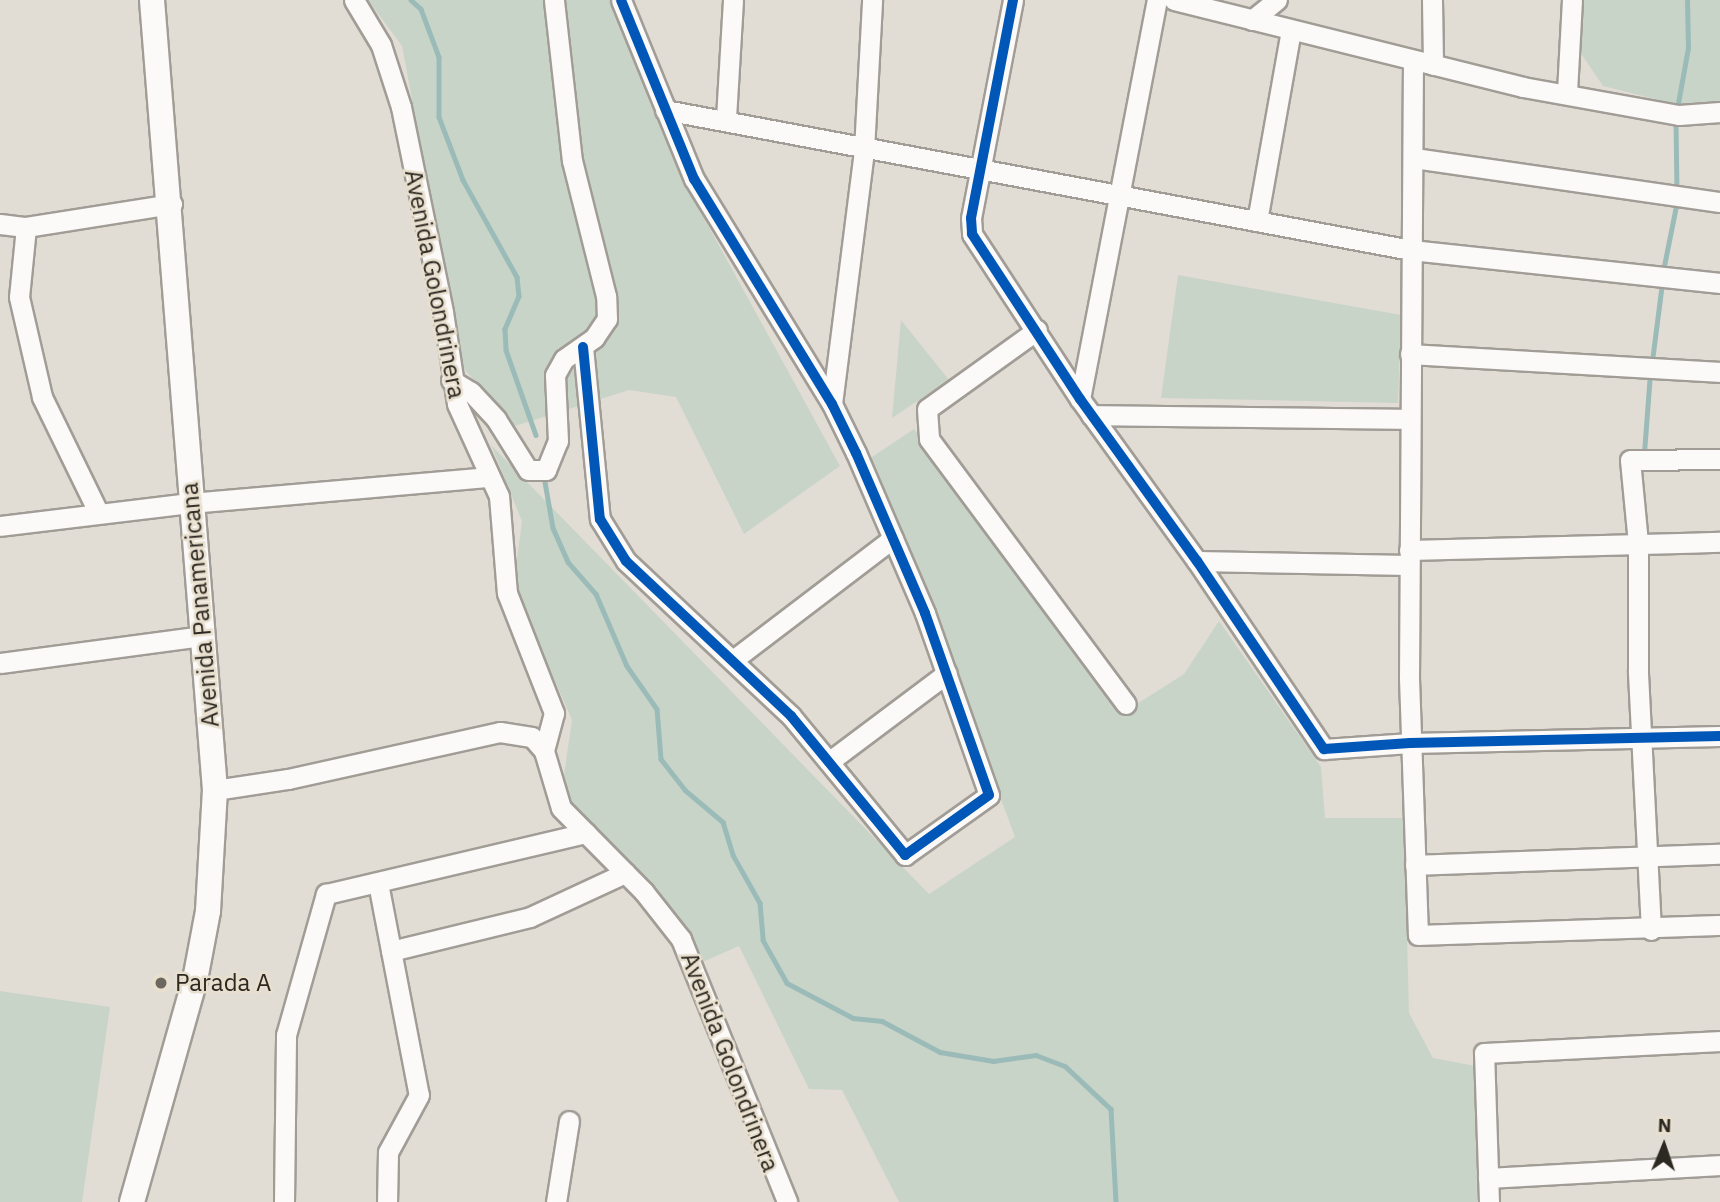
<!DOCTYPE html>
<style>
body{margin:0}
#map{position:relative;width:1720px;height:1202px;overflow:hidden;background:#e2ddd4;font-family:"IBM Plex Sans",sans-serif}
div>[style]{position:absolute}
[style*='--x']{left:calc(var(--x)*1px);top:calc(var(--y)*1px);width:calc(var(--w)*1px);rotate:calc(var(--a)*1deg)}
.green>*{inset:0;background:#c9d4c8}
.stream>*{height:4.5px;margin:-2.25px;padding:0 2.25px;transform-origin:2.25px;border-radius:2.25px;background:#9bbbb9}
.roads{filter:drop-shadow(2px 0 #a19d96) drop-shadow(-2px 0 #a19d96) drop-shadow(0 2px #a19d96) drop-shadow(0 -2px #a19d96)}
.minor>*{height:19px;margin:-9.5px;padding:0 9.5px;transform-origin:9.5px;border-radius:9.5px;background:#fbfaf9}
.major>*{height:24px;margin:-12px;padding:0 12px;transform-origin:12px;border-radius:12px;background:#fbfaf9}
.cycleway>*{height:10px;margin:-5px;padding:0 5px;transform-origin:5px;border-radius:5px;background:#0057b8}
.dots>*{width:19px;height:19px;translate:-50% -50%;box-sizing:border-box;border:4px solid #e8dfce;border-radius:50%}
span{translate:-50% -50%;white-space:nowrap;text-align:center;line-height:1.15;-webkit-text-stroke:5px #e8dfce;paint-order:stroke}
.street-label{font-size:24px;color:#2c2922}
.poi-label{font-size:24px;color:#2c2922}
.left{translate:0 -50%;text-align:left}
.north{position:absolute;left:1629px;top:1111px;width:70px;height:70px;-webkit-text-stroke:5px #e8dfce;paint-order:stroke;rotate:2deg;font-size:19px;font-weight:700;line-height:28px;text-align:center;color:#2c2922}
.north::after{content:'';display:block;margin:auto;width:24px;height:32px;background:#2c2922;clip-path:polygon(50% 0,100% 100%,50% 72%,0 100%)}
</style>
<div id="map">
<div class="green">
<i style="clip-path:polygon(368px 0,611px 0,688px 189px,840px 466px,744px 534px,676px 397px,629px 390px,515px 426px,463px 368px,402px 46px)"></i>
<i style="clip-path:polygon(1581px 0,1720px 0,1720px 105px,1683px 106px,1603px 86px,1582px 55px)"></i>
<i style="clip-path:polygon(1178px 275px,1401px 315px,1398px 403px,1161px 398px)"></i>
<i style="clip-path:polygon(901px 320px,949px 380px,892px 418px)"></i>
<i style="clip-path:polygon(914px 429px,1121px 714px,1184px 674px,1219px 621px,1321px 767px,1325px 818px,1404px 818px,1409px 1013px,1433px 1058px,1475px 1066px,1477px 1202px,899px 1202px,842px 1090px,809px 1089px,739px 946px,698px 964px,671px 919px,571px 804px,564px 775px,572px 720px,519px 598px,516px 567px,522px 521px,491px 445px,929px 894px,1015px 837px,925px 594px,866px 461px)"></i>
<i style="clip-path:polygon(0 991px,110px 1007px,82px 1202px,0 1202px)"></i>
</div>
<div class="stream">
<i style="--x:411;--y:0;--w:13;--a:42"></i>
<i style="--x:421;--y:9;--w:51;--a:69.4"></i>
<i style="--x:439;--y:57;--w:60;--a:90"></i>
<i style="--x:439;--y:117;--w:67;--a:69.1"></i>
<i style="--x:463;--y:180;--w:111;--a:60.9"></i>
<i style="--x:517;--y:277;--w:19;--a:84"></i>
<i style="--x:519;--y:296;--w:36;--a:113"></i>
<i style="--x:505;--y:329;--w:21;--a:87"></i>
<i style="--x:506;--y:350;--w:90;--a:70.6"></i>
<i style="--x:1677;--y:109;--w:62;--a:-79.8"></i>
<i style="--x:1688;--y:48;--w:48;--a:-91.2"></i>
<i style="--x:1676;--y:121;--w:68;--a:89.2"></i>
<i style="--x:1663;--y:271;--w:71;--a:-78.7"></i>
<i style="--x:1652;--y:361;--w:79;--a:-82.7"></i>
<i style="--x:1644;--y:453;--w:80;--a:-85.7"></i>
<i style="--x:545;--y:482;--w:47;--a:80.1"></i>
<i style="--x:553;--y:528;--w:37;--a:66"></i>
<i style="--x:568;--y:562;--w:43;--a:48.8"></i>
<i style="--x:596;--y:594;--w:78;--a:66.7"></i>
<i style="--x:627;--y:666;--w:52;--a:55.1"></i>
<i style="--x:657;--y:709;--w:50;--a:85.4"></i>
<i style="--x:661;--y:759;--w:39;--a:52"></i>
<i style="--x:685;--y:790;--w:50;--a:40.1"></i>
<i style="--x:723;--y:822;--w:34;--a:73"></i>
<i style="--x:733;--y:855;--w:55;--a:60.6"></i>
<i style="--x:760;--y:903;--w:37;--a:85"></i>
<i style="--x:763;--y:940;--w:49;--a:60.8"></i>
<i style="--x:787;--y:983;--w:75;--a:27.9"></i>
<i style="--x:853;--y:1018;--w:29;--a:6"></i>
<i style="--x:882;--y:1021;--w:66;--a:28.1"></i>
<i style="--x:940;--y:1052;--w:54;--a:9.6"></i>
<i style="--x:993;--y:1061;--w:43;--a:-7.9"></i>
<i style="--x:1036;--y:1055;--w:31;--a:21"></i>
<i style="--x:1065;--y:1066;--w:63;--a:43.1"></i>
<i style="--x:1111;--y:1109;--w:93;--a:86.9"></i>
</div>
<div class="roads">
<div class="minor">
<i style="--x:354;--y:0;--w:52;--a:59"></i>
<i style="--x:381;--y:45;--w:65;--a:72.1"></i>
<i style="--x:401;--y:107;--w:209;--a:78.4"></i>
<i style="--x:443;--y:312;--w:93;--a:81.3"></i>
<i style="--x:457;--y:404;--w:101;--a:65.5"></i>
<i style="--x:499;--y:496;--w:97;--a:85.3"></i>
<i style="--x:507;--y:593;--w:129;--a:68.6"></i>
<i style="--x:554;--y:713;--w:39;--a:105"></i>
<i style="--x:1013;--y:0;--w:222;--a:100.9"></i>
<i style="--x:971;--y:218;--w:16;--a:86"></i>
<i style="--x:972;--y:234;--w:197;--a:56.8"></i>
<i style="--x:1080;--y:399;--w:200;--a:54.2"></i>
<i style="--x:1197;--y:561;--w:227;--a:56"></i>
<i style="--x:1324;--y:749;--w:86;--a:-4"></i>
<i style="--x:1410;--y:743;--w:310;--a:-1.3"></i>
<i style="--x:1174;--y:0;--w:360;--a:14"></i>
<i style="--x:1523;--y:87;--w:158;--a:10.2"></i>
<i style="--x:1679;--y:115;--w:41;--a:-4.2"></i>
<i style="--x:1432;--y:0;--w:65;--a:89.1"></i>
<i style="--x:1252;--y:20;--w:32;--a:-39"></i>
<i style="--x:1413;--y:60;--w:618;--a:90.37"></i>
<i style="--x:1409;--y:678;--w:257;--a:88"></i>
<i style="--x:1418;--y:935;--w:302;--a:-1.9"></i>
<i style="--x:1567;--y:92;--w:92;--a:-86.9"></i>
<i style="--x:665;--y:110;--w:759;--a:10.63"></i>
<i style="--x:1411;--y:250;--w:311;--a:6.1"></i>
<i style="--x:726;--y:118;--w:118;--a:-86.6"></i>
<i style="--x:1414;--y:158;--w:309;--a:8.2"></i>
<i style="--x:1257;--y:221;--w:193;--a:-79.9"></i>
<i style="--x:0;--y:224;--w:26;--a:7"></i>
<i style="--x:26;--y:227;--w:148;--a:-9"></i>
<i style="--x:26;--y:227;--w:70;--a:95.7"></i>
<i style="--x:19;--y:297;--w:103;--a:77"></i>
<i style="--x:42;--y:397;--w:128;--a:64"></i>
<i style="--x:1037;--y:330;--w:135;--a:144.3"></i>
<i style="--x:927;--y:409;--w:30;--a:86"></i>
<i style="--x:929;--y:439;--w:330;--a:53.4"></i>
<i style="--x:583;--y:347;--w:173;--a:84.4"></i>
<i style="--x:600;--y:519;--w:49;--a:58.2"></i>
<i style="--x:626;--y:561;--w:226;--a:43.2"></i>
<i style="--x:791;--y:716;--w:180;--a:50.6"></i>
<i style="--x:905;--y:855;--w:103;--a:-35.5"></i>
<i style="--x:989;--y:795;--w:193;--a:-109.4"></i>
<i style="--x:925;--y:613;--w:174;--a:-113.3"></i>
<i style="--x:856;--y:453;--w:55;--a:-116.1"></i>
<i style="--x:832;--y:404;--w:264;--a:-121.5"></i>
<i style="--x:694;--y:179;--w:193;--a:-112.2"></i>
<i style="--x:1410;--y:354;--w:311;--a:3.3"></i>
<i style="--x:451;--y:380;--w:23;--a:31"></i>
<i style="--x:471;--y:392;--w:37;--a:47"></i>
<i style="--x:496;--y:419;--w:60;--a:57.9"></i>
<i style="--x:528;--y:470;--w:18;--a:0"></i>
<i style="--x:546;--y:470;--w:31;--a:-68"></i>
<i style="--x:558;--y:441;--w:66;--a:-92.6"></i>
<i style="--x:555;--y:375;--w:18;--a:-61"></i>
<i style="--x:564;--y:359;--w:37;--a:-35"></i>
<i style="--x:594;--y:338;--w:23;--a:-56"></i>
<i style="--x:607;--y:319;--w:23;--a:-92"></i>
<i style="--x:606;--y:296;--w:139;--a:-104.1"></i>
<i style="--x:572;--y:161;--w:162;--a:-96.4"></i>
<i style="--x:1080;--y:399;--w:406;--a:-79.1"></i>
<i style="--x:832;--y:404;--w:256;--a:-82.8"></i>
<i style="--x:864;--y:150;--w:150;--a:-86.9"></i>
<i style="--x:1091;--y:415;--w:318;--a:0.7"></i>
<i style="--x:0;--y:526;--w:192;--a:-6.9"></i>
<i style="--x:191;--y:503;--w:299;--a:-5"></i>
<i style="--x:1409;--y:550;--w:311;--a:-1.5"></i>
<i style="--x:1197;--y:561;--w:212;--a:1.1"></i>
<i style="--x:733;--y:660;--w:201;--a:-37.3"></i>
<i style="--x:0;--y:663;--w:205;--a:-7.6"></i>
<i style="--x:830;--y:761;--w:146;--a:-36.9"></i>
<i style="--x:215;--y:790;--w:74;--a:-8.6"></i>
<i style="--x:288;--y:779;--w:217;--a:-12.5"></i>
<i style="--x:500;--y:732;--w:32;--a:9"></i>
<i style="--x:532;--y:737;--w:18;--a:49"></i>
<i style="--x:544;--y:751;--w:59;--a:73.4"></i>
<i style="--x:561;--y:808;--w:118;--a:45.3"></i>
<i style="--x:644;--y:892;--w:60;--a:51.8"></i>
<i style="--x:681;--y:939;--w:284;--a:68"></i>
<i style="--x:1415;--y:865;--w:305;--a:-2.1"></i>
<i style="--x:378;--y:883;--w:216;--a:79.1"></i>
<i style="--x:419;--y:1095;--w:65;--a:118.5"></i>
<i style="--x:388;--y:1152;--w:50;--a:91.1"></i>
<i style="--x:1651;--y:930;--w:260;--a:-92.9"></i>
<i style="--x:1638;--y:670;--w:127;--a:-90"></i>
<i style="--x:1638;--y:543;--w:83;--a:-95.5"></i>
<i style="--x:1630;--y:460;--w:90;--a:-0.6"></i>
<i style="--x:391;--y:951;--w:143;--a:-13.7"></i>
<i style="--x:530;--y:917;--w:105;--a:-24.9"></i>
<i style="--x:1488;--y:1178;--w:232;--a:-3.2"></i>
<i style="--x:284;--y:1202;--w:167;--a:-89.3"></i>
<i style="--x:286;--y:1035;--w:147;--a:-74.2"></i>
<i style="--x:326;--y:894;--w:267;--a:-13.2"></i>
<i style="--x:556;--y:1202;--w:82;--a:-80.9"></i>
<i style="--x:1489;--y:1202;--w:149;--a:-91.9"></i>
<i style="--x:1484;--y:1053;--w:236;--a:-2.9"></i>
</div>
<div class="major">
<i style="--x:132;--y:1202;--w:231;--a:-74.2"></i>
<i style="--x:195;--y:980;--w:70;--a:-79.3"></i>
<i style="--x:208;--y:911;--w:121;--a:-86.7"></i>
<i style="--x:215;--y:790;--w:793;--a:-94.56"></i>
</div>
</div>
<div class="cycleway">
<i style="--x:1013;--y:0;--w:222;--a:100.9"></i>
<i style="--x:971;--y:218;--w:16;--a:86"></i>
<i style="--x:972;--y:234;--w:197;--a:56.8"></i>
<i style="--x:1080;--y:399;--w:200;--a:54.2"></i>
<i style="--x:1197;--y:561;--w:227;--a:56"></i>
<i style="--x:1324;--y:749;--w:86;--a:-4"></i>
<i style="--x:1410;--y:743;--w:310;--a:-1.3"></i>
<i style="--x:583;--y:347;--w:173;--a:84.4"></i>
<i style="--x:600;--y:519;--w:49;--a:58.2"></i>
<i style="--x:626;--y:561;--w:226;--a:43.2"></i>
<i style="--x:791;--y:716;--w:180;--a:50.6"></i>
<i style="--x:905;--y:855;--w:103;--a:-35.5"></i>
<i style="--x:989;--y:795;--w:193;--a:-109.4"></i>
<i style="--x:925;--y:613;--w:174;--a:-113.3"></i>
<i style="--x:856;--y:453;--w:55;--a:-116.1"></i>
<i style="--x:832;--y:404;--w:264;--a:-121.5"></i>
<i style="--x:694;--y:179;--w:193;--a:-112.2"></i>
</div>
<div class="dots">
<i style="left:161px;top:983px;background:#6c6860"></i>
</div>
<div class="street-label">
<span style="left:435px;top:284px;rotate:79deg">Avenida Golondrinera</span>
<span style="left:200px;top:605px;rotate:-95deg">Avenida Panamericana</span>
<span style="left:730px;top:1062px;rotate:69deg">Avenida Golondrinera</span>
</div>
<div class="poi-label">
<span class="left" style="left:175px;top:983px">Parada A</span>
</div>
<div class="north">N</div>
</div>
